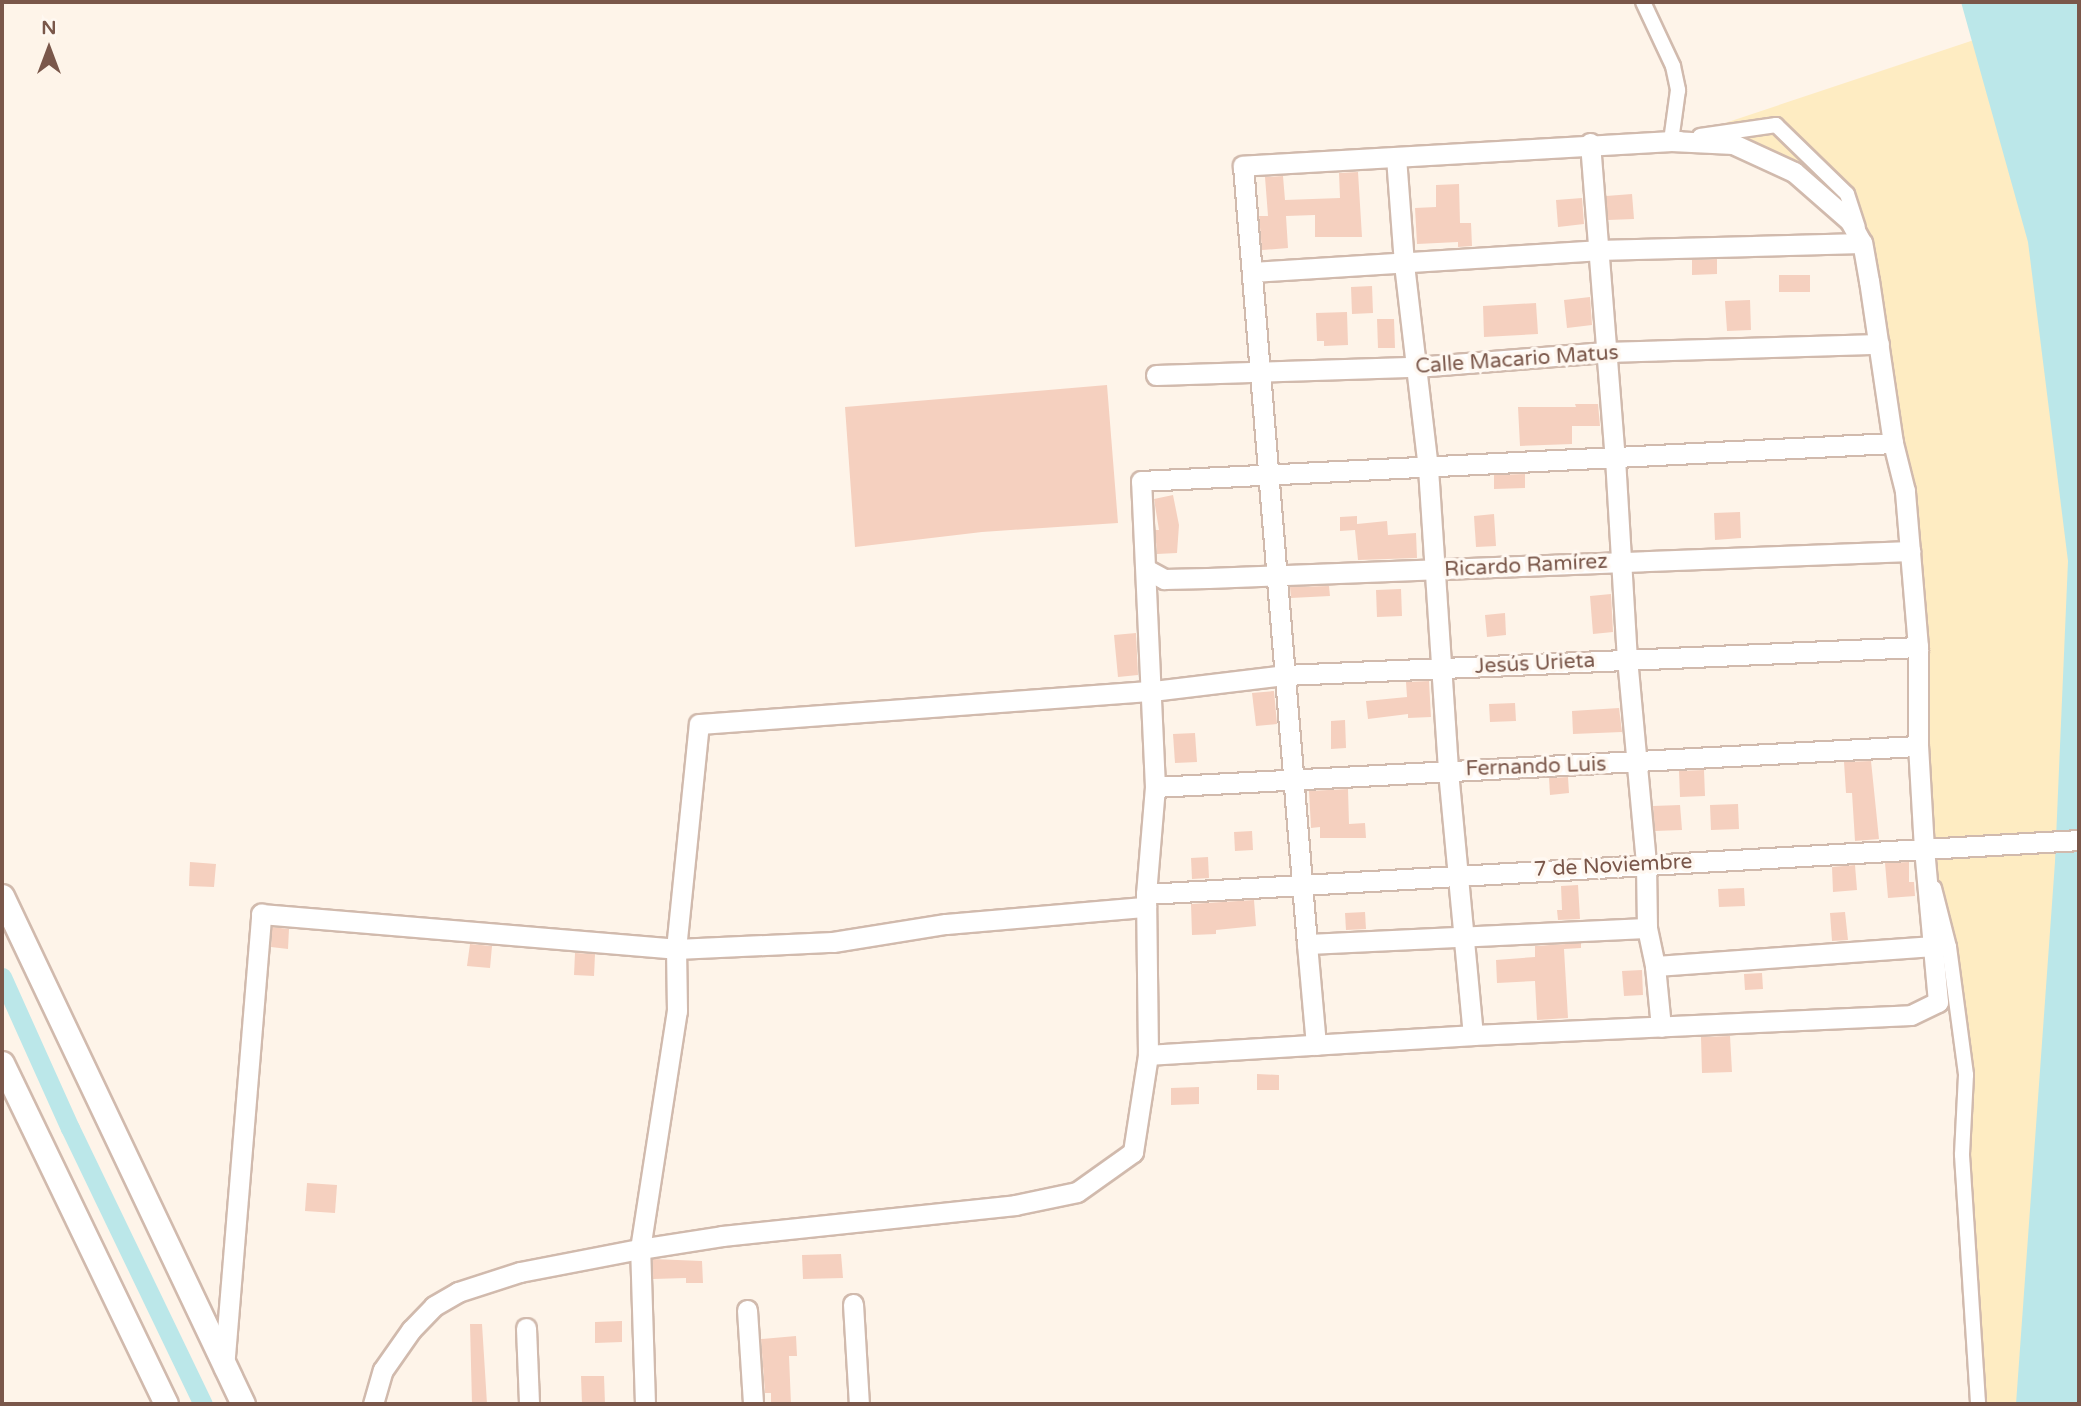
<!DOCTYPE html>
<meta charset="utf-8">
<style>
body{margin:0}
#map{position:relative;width:2081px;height:1406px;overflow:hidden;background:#fef4e9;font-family:"Varela Round",sans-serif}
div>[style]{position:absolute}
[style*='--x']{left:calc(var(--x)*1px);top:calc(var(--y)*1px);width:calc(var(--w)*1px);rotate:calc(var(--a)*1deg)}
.sand>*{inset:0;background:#feecc2}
.water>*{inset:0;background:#bbe7e9}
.canal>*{height:19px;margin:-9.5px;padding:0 9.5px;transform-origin:9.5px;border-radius:9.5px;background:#bbe7e9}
.building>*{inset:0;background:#f5d0bf}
.roads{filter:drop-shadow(2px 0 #d1baad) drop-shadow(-2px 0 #d1baad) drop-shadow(0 2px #d1baad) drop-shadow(0 -2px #d1baad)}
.pedestrian>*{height:14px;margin:-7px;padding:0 7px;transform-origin:7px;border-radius:7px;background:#fff}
.minor>*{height:19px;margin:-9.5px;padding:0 9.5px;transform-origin:9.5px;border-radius:9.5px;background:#fff}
.tertiary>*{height:23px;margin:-11.5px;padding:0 11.5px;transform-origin:11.5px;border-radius:11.5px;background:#fff}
span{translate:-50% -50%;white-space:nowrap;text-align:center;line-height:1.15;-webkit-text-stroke:7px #fff8f1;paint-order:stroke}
.street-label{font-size:21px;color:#7a574a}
.frame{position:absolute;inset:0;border:4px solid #7a574a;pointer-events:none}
.north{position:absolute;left:14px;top:14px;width:70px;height:70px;-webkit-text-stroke:5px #fff8f1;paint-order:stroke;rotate:0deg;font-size:19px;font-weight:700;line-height:28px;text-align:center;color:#7a574a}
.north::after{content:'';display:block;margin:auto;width:24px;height:32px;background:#7a574a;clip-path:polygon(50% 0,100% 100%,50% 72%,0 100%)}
</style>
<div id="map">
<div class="sand">
<i style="clip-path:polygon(2079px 5px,2079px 1404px,1978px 1404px,1962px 1155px,1966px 1075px,1924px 849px,1918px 647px,1862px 243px,1794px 172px,1733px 144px,1671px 141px)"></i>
</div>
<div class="water">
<i style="clip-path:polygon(1961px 2px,2079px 2px,2079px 1404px,2016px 1404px,2055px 862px,2068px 561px,2028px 242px)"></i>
</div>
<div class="canal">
<i style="--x:2;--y:977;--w:166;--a:65.8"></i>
<i style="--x:70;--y:1128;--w:306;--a:64.3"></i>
</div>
<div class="building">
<i style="clip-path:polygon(1358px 172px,1362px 237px,1315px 237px,1315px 215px,1286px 216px,1288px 248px,1262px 250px,1259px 216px,1268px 216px,1265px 177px,1283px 176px,1285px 200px,1340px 198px,1339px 173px)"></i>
<i style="clip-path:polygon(1459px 184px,1460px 223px,1471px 223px,1472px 246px,1458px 247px,1458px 242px,1417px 244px,1415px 208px,1436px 207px,1436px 185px)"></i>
<i style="clip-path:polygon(1632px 194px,1634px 219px,1608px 220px,1606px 196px)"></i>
<i style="clip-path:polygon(1582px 198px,1584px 224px,1558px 227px,1556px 200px)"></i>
<i style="clip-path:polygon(1717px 259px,1717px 274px,1692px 275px,1692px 260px)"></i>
<i style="clip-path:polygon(1779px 275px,1810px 275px,1810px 292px,1779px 292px)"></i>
<i style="clip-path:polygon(1372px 286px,1373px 313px,1352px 314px,1351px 287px)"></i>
<i style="clip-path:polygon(1590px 297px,1592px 325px,1567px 328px,1564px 300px)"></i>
<i style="clip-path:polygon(1750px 300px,1751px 330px,1727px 331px,1725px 301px)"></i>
<i style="clip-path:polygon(1536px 303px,1538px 334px,1484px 337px,1483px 306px)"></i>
<i style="clip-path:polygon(1347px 312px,1348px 345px,1324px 346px,1324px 341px,1317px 341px,1316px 313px)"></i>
<i style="clip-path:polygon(1377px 319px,1394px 319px,1395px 348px,1378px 348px)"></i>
<i style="clip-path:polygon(1107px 385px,1118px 523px,982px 532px,855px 547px,845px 407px)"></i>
<i style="clip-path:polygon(1575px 404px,1598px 404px,1600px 426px,1572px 426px,1572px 444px,1520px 446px,1518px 407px,1576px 407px)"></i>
<i style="clip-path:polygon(1525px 474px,1525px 488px,1494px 489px,1494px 475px)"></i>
<i style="clip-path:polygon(1173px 495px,1179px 525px,1177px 553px,1157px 554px,1155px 530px,1159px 530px,1154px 499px)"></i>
<i style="clip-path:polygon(1740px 512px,1741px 538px,1715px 540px,1714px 513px)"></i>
<i style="clip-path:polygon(1494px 514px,1496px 546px,1476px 547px,1474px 516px)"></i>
<i style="clip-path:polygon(1357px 516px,1357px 524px,1387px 521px,1388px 535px,1416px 533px,1417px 558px,1358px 560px,1355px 530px,1340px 531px,1340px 517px)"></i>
<i style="clip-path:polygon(1329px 586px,1330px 596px,1291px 598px,1290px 587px)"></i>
<i style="clip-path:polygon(1401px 589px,1402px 616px,1377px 617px,1376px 590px)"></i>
<i style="clip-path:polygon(1611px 594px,1613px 632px,1593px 634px,1590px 596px)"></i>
<i style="clip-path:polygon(1505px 613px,1506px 635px,1487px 637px,1485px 615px)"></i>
<i style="clip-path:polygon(1136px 633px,1138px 675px,1118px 677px,1114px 635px)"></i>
<i style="clip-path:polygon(1429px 681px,1431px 717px,1408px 718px,1408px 714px,1368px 719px,1366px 701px,1407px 697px,1406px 682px)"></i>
<i style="clip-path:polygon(1274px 691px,1277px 724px,1256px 726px,1252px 693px)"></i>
<i style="clip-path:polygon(1515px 703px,1516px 721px,1490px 722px,1489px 704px)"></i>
<i style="clip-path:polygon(1619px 708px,1622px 732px,1573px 734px,1572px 711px)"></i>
<i style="clip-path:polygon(1345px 720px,1346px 748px,1331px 749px,1331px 721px)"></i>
<i style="clip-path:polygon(1195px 733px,1197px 762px,1175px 763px,1173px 734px)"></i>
<i style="clip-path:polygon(1871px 761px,1879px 839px,1855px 841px,1852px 793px,1846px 793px,1844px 762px)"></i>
<i style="clip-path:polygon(1704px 770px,1705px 796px,1680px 797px,1679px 771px)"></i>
<i style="clip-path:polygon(1568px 777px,1569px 793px,1550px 795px,1549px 778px)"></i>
<i style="clip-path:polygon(1348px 789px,1349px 824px,1365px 823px,1366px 838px,1320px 838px,1320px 827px,1311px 828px,1309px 791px)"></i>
<i style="clip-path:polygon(1738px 804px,1739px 829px,1711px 830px,1710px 805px)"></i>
<i style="clip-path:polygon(1680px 805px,1682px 830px,1655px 831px,1653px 806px)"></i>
<i style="clip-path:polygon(1252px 831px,1253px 850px,1235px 851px,1234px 832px)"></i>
<i style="clip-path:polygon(1208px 857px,1209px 878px,1192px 879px,1191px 858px)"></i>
<i style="clip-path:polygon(190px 862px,216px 864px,214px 887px,189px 886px)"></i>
<i style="clip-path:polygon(1909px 862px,1909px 882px,1914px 882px,1915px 896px,1888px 898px,1885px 863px)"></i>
<i style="clip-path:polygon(1855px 865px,1857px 890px,1833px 892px,1832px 867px)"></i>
<i style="clip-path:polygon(1578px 885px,1580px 919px,1558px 920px,1557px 910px,1562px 910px,1561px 886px)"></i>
<i style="clip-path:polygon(1744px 888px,1745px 906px,1719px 907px,1718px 889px)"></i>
<i style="clip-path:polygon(1254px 900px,1256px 926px,1216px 930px,1216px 934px,1192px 935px,1191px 904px)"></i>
<i style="clip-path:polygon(1365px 912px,1366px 929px,1346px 930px,1345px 913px)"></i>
<i style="clip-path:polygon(1845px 912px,1848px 940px,1832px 941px,1830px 913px)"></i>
<i style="clip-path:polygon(272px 927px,289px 929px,288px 949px,271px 947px)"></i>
<i style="clip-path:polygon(1581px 943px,1581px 948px,1564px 949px,1568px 1018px,1537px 1020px,1535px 981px,1497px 983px,1496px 960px,1535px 957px,1535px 946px)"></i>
<i style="clip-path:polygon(470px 944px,492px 946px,490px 968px,467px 966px)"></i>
<i style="clip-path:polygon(575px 953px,595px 954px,594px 976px,574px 975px)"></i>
<i style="clip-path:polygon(1642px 970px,1643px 995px,1624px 996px,1622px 971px)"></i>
<i style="clip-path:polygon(1762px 973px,1763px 989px,1745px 990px,1744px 974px)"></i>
<i style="clip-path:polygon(1730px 1036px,1732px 1072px,1702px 1073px,1701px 1037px)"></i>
<i style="clip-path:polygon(1257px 1074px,1279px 1075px,1279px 1090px,1257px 1090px)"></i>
<i style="clip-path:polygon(1199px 1087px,1199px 1104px,1171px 1105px,1171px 1088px)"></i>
<i style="clip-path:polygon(307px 1183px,337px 1185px,335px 1213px,305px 1211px)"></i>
<i style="clip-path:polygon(841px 1254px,843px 1278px,803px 1279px,802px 1255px)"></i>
<i style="clip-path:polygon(653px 1259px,702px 1261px,703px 1283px,686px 1283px,686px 1278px,653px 1279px)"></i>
<i style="clip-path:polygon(622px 1321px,622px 1342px,595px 1343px,595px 1322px)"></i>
<i style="clip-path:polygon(470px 1324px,482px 1324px,487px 1404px,472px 1404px)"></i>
<i style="clip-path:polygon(796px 1336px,797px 1356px,789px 1356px,791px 1404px,771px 1404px,771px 1393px,765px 1393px,761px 1339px)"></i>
<i style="clip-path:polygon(581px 1376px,604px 1376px,605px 1404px,582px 1404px)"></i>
</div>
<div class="roads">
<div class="pedestrian">
<i style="--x:1643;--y:2;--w:71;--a:64.9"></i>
<i style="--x:1673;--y:66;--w:25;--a:78"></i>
<i style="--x:1678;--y:90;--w:51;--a:97.8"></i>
<i style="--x:1671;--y:141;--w:9;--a:-13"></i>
<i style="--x:1700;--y:136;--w:77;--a:-8.2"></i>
<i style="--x:1776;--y:125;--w:99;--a:44.2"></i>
<i style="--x:1847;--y:194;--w:35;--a:72"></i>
<i style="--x:1934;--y:888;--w:61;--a:75.7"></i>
<i style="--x:1949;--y:947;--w:129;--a:82.4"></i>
<i style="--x:1966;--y:1075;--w:80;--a:92.9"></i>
<i style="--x:1962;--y:1155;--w:250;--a:86.3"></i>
</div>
<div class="minor">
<i style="--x:1590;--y:143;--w:316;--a:85.5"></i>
<i style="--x:1615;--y:458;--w:200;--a:86.6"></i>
<i style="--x:1627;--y:658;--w:207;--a:84.7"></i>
<i style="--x:1646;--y:864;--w:64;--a:89.1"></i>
<i style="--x:1647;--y:928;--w:39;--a:78"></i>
<i style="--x:1655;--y:966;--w:61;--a:84.4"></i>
<i style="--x:1396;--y:157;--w:107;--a:85.7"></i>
<i style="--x:1404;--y:264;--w:205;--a:83.3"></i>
<i style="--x:1428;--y:468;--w:304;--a:86.2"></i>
<i style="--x:1448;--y:771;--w:265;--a:84.6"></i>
<i style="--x:1252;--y:272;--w:346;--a:-3.6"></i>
<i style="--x:1597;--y:250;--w:265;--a:-1.5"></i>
<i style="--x:1156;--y:375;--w:260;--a:-1.8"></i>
<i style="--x:1416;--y:367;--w:190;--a:-4.5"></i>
<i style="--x:1605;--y:352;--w:274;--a:-1.7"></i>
<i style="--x:1146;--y:569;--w:21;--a:29"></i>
<i style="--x:1164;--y:579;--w:44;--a:-1.3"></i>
<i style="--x:1208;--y:578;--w:703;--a:-2.2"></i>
<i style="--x:1155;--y:787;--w:764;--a:-3.08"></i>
<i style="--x:1146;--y:894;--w:935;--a:-3.31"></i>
<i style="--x:1655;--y:966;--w:280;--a:-4.1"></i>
<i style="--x:1316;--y:1045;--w:101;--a:-95.1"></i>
<i style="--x:1307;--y:944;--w:340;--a:-2.7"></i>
<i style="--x:1148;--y:1055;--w:326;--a:-3.5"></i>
<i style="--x:1473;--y:1035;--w:438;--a:-2.6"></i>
<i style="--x:1911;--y:1015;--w:30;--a:-26"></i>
<i style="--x:1938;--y:1002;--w:154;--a:-95.2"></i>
<i style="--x:1924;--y:849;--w:103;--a:-93.3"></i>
<i style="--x:1918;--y:746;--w:99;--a:-90"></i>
<i style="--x:1918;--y:647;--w:157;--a:-94.8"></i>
<i style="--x:1905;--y:491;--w:49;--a:-104"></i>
<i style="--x:1893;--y:443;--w:164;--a:-98.4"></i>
<i style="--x:1869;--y:281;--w:39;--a:-100"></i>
<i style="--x:1862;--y:243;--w:25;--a:-119"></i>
<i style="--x:1850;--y:221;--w:74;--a:-138.8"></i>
<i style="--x:1794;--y:172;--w:67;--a:-155.3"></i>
<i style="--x:1733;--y:144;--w:62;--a:-177.2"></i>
<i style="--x:1671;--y:141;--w:429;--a:176.7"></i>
<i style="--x:1243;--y:166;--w:781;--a:85.3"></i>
<i style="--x:853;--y:1304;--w:100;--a:86.6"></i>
<i style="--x:747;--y:1310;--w:94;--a:86.3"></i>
<i style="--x:526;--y:1328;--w:76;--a:87.7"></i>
<i style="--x:224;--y:1368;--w:456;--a:-85.3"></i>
<i style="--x:261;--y:914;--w:416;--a:4.8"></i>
<i style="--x:676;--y:949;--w:157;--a:-2.6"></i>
<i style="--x:833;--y:942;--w:114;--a:-9.1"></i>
<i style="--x:946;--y:924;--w:201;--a:-4.9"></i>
<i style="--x:373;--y:1404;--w:35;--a:-74"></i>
<i style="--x:383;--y:1370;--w:49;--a:-55"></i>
<i style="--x:411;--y:1330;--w:33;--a:-46"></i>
<i style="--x:434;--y:1306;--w:28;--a:-30"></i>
<i style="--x:458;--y:1292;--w:65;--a:-17.9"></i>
<i style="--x:520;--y:1272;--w:122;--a:-10.9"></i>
<i style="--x:640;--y:1249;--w:83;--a:-9"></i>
<i style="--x:722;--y:1236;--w:295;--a:-6"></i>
<i style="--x:1015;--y:1205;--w:63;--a:-11.8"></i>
<i style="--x:1077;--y:1192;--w:69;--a:-35.5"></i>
<i style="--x:1133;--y:1152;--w:98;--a:-81.2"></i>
<i style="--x:1148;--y:1055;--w:161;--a:-90.7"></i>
<i style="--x:1146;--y:894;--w:107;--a:-85.2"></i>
<i style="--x:1155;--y:787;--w:306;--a:-92.6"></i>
<i style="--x:1141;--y:481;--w:753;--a:-2.89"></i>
<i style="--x:645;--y:1404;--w:155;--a:-91.8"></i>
<i style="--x:640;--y:1249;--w:241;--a:-81.2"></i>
<i style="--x:677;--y:1011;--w:62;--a:-90.9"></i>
<i style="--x:676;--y:949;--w:226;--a:-84.2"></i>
<i style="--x:699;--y:724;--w:455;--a:-4.2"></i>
<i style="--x:1153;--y:691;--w:133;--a:-6.9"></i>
<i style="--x:1285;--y:675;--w:634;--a:-2.53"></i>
</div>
<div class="tertiary">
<i style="--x:2;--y:896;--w:562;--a:64.62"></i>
<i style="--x:2;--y:1063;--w:378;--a:64.3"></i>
</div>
</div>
<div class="street-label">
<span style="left:1517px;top:360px;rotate:-4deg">Calle Macario Matus</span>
<span style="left:1526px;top:566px;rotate:-3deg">Ricardo Ramírez</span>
<span style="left:1535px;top:664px;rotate:-3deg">Jesús Urieta</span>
<span style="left:1536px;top:767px;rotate:-2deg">Fernando Luis</span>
<span style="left:1613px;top:866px;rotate:-3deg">7 de Noviembre</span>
</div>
<div class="frame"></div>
<div class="north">N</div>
</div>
